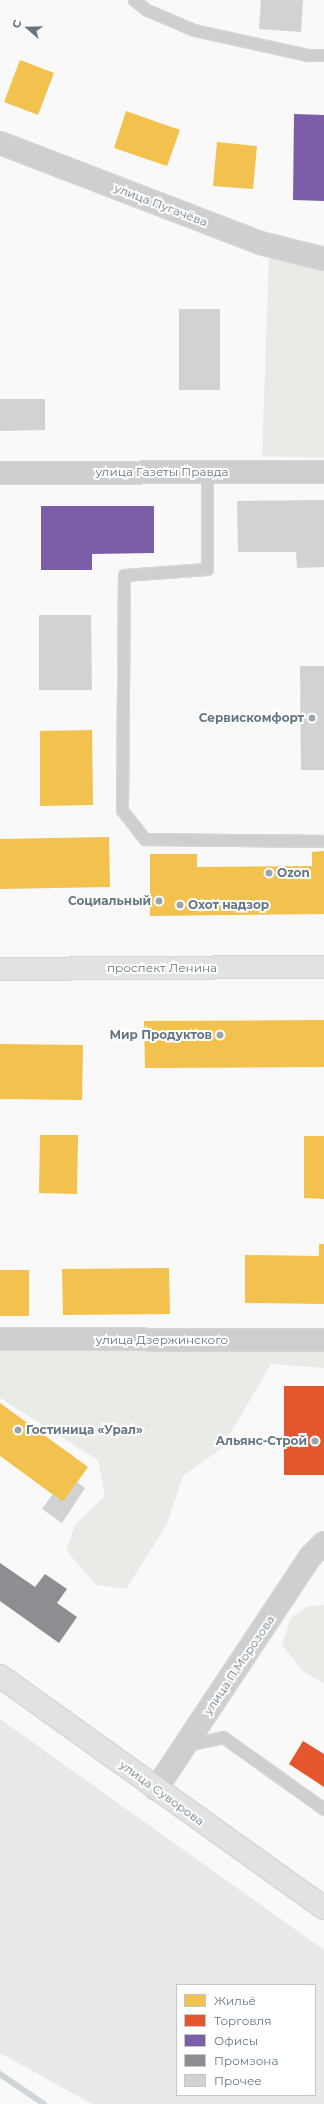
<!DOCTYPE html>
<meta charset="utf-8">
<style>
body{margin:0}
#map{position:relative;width:324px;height:2104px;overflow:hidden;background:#f9f9f9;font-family:Montserrat,sans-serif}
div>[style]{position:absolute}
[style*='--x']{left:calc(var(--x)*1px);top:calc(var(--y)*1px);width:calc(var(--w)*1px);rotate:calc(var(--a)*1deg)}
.built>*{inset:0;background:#e8e9e9}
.green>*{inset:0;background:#e8ebe6}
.homes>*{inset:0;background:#f2c14e}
.shops>*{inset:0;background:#e4572e}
.offices>*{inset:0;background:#7b5ea7}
.industry>*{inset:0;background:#8d8d92}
.stream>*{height:6px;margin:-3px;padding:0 3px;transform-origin:3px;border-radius:3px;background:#ced6d9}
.building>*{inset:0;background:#d0d2d3}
.roads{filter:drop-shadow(1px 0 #d5d6d7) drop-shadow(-1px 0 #d5d6d7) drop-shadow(0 1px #d5d6d7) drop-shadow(0 -1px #d5d6d7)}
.lane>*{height:11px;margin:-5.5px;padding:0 5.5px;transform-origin:5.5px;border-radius:5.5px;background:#cecfd0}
.street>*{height:22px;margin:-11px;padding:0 11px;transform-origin:11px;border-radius:11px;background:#cecfd0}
.secondary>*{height:22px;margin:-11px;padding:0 11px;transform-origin:11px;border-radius:11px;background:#e1e2e2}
.primary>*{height:22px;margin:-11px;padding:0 11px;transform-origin:11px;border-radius:11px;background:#e1e2e2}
.dots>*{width:11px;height:11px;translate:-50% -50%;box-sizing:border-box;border:2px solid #fff;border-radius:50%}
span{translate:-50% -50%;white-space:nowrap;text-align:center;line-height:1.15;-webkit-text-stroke:4px #fff;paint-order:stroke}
.street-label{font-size:12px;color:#657683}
.poi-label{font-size:12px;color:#657683;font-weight:700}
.right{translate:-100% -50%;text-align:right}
.left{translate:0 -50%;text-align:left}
.legend{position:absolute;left:176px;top:1984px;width:140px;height:112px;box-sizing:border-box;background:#fff;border:1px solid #c1c8cd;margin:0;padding:5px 7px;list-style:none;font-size:12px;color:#657683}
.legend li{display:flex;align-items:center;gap:8px;height:20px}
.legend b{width:20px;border:1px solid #c1c8cd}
.north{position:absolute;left:8px;top:8px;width:40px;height:40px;-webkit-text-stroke:3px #fff;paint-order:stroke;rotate:290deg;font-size:11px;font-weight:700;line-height:16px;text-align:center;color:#657683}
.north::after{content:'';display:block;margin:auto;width:14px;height:18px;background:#657683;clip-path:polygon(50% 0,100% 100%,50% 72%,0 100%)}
</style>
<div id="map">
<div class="built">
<i style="clip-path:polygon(evenodd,0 1719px,324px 1950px,324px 2104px,92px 2104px,0 2053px,0 1719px,177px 1985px,315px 1985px,315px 2095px,177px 2095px,177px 1985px)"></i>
</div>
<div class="green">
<i style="clip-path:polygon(269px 254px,297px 264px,324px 268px,324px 458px,262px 456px)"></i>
<i style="clip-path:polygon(0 1346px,324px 1348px,324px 1368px,271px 1364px,222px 1448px,183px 1476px,167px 1524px,126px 1589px,96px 1585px,66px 1550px,75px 1525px,105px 1496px,98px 1460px,0 1398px)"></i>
<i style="clip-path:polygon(324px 1605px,324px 1684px,303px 1671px,282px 1645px,291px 1618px,308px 1606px)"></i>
</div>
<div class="homes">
<i style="clip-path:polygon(20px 60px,54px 73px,38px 115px,4px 102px)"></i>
<i style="clip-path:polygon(126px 111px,180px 130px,167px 166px,114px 148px)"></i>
<i style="clip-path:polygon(217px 142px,257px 146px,253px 189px,213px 186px)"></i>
<i style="clip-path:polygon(92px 730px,93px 805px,40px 806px,40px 731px)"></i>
<i style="clip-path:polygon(109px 837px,110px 887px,0 889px,0 839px)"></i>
<i style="clip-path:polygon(324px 851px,324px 914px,150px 916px,150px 854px,197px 854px,197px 867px,312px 866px,312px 852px)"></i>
<i style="clip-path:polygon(324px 1020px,324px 1067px,145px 1068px,144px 1021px)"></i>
<i style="clip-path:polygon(0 1044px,83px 1045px,82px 1100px,0 1099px)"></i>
<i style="clip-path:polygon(40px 1135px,78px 1135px,77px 1194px,39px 1193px)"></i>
<i style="clip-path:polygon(304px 1136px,324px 1136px,324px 1199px,304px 1198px)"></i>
<i style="clip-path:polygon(319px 1244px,324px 1244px,324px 1304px,245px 1303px,245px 1255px,319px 1256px)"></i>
<i style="clip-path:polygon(169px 1268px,170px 1314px,63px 1315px,62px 1269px)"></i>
<i style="clip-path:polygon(0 1270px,29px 1270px,29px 1316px,0 1316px)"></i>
<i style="clip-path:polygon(0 1403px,88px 1467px,63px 1502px,0 1456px)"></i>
</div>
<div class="shops">
<i style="clip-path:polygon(284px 1386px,324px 1386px,324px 1475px,284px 1475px)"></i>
<i style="clip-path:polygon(303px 1741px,324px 1754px,324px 1787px,289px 1764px)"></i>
</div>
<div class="offices">
<i style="clip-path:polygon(294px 114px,324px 115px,324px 201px,293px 200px)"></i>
<i style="clip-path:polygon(41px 506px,154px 506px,154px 553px,92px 554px,92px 570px,41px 570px)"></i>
</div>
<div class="industry">
<i style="clip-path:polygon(0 1563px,35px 1587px,45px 1574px,67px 1589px,57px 1603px,77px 1617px,59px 1643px,0 1601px)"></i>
</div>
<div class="stream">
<i style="--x:0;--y:2074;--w:53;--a:34.3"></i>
</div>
<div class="building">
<i style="clip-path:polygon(261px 0,303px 0,301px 32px,259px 29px)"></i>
<i style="clip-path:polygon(179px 309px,220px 309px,220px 390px,179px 390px)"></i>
<i style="clip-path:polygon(0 399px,45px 399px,45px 430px,0 431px)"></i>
<i style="clip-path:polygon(324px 500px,324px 567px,297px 568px,296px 552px,238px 552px,237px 501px)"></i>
<i style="clip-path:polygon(39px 615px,91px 615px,92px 690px,39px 690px)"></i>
<i style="clip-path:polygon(300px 666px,324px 666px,324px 770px,301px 770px)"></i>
<i style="clip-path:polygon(77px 1482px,85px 1488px,62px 1523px,42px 1509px,53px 1494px,63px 1502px)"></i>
</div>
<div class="roads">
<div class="lane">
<i style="--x:134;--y:0;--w:16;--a:38"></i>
<i style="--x:147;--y:10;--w:51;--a:23.1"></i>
<i style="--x:194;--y:30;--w:117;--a:12.4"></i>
<i style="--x:308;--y:55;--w:16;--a:0"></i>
<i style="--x:207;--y:472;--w:97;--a:90"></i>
<i style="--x:207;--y:569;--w:83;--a:175.9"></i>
<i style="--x:124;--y:575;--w:235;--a:90.5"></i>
<i style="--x:122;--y:810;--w:37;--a:52"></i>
<i style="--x:145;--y:839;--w:179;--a:0.6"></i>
<i style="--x:186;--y:1745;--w:38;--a:-12"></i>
<i style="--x:223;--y:1737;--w:124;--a:35.5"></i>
</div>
<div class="street">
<i style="--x:0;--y:143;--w:279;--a:21"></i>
<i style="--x:260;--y:243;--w:66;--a:14"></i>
<i style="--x:0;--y:473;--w:324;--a:-0.2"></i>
<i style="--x:0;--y:1339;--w:324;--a:0.2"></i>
<i style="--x:156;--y:1789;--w:280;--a:-56.4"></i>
<i style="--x:311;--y:1556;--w:18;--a:-45"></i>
</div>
<div class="secondary">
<i style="--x:0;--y:969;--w:324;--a:-0.4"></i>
</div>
<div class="primary">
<i style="--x:0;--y:1676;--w:398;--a:35.6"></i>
</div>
</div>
<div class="dots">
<i style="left:312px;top:718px;background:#99a4ac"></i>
<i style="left:269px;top:873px;background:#99a4ac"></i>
<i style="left:159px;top:901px;background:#99a4ac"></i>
<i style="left:180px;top:905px;background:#99a4ac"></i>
<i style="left:220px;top:1035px;background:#99a4ac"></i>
<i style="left:18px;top:1430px;background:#99a4ac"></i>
<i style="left:315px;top:1441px;background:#99a4ac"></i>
</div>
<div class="street-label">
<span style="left:161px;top:205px;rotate:21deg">улица Пугачёва</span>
<span style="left:162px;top:472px">улица Газеты Правда</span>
<span style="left:162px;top:968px">проспект Ленина</span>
<span style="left:162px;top:1340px">улица Дзержинского</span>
<span style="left:239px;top:1665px;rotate:-56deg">улица П.Морозова</span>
<span style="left:162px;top:1793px;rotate:36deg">улица Суворова</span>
</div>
<div class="poi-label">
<span class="right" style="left:304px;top:718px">Сервискомфорт</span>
<span class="left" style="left:277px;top:873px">Ozon</span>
<span class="right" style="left:151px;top:901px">Социальный</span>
<span class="left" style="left:188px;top:905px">Охот надзор</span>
<span class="right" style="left:212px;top:1035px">Мир Продуктов</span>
<span class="left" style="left:26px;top:1430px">Гостиница «Урал»</span>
<span class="right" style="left:307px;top:1441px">Альянс-Строй</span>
</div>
<ul class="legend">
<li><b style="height:11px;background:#f2c14e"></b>Жильё</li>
<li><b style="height:11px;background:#e4572e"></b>Торговля</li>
<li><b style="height:11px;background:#7b5ea7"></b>Офисы</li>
<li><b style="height:11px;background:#8d8d92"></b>Промзона</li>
<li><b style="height:11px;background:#d0d2d3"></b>Прочее</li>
</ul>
<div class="north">С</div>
</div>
